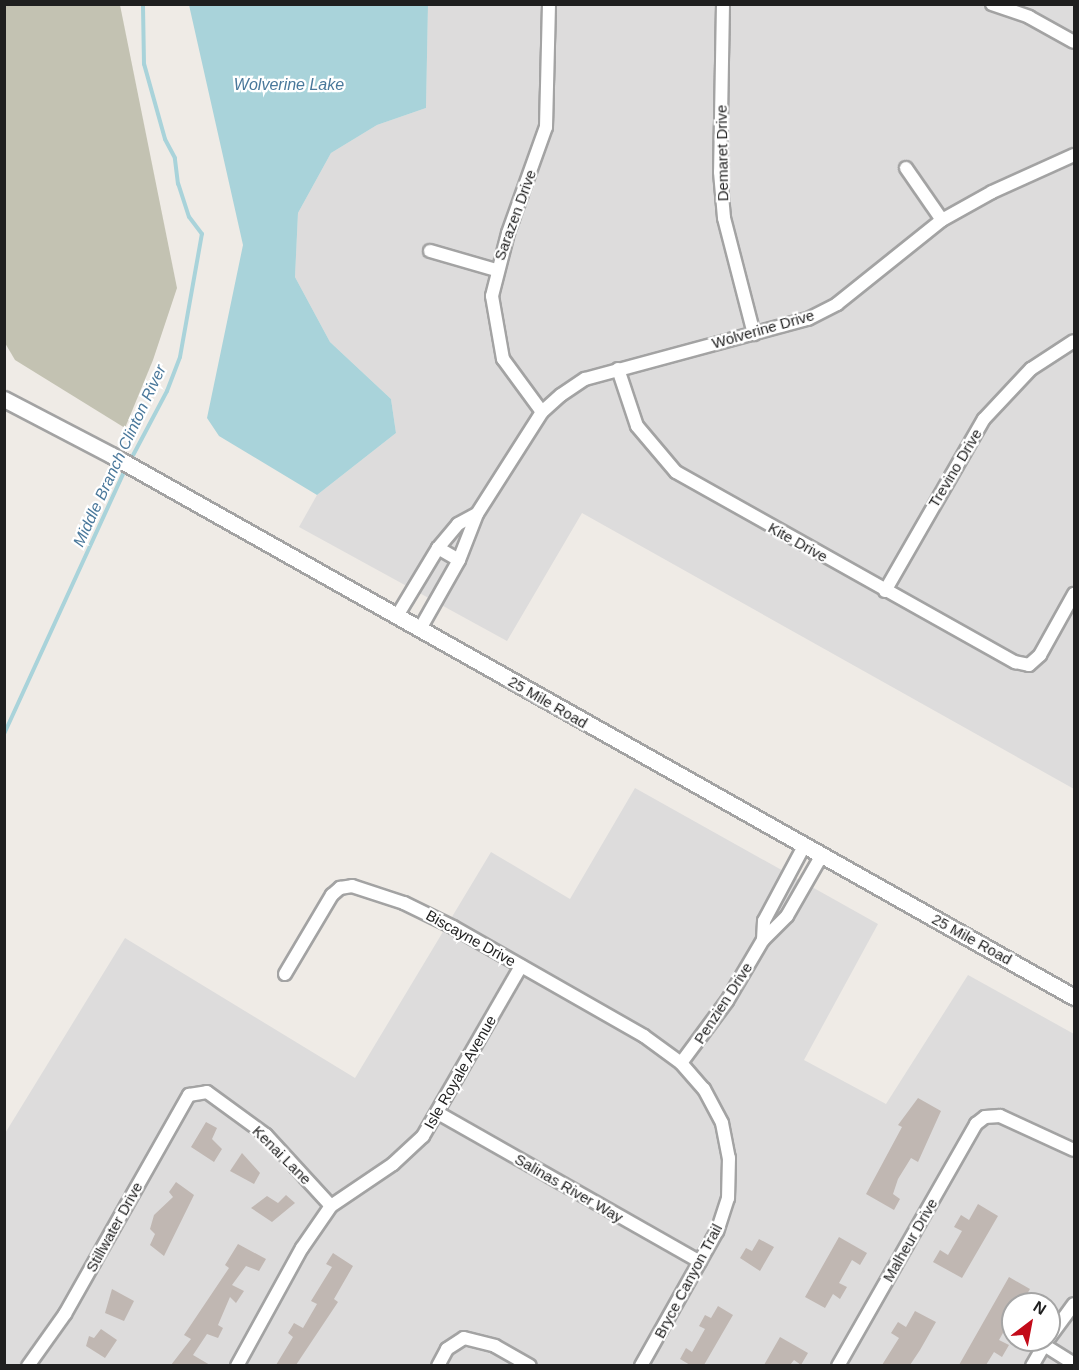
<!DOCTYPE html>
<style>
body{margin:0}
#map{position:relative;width:1079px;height:1370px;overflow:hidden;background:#efebe6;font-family:Arial,sans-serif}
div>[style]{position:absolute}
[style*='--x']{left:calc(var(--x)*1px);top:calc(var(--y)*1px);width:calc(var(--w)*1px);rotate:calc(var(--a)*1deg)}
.residential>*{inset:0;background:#dddcdc}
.construction>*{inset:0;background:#c3c2b2}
.water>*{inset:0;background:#a9d3da}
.stream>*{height:4px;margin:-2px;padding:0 2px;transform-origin:2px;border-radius:2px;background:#a9d3da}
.building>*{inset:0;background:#c0b7b2}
.roads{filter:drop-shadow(2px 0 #a3a3a3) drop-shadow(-2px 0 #a3a3a3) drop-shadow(0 2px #a3a3a3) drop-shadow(0 -2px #a3a3a3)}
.minor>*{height:12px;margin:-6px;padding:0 6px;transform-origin:6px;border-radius:6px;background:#fff}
.tertiary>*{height:15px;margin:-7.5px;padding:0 7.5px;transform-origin:7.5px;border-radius:7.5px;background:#fff}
span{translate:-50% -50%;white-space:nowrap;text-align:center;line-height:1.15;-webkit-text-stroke:4.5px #fff;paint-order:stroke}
.street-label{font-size:15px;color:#1f1f1f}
.water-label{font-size:16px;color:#4a789b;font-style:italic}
.frame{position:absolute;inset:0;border:6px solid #1f1f1f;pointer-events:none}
.north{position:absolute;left:1001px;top:1292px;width:60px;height:60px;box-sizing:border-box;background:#fff;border:2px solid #a5a5a5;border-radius:50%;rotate:32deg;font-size:16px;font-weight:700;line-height:24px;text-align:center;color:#1f1f1f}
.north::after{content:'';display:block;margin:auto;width:21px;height:27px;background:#c30b19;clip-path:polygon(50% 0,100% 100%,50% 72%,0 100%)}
</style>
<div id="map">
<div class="residential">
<i style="clip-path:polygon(428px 5px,1074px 5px,1074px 789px,582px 513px,507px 641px,299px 527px,317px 495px,396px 433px,391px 399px,330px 342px,295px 277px,298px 213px,331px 153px,377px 125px,426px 108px)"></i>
<i style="clip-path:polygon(evenodd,635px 788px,878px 924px,804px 1060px,886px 1104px,968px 975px,1074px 1034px,1074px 1365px,5px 1365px,4px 1135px,125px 938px,355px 1078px,491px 852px,570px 899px,635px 788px,1013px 1304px,1049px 1304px,1049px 1340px,1013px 1340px,1013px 1304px)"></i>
</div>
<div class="construction">
<i style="clip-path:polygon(5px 4px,120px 5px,177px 288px,153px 360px,125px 428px,15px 360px,5px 343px)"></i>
</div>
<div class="water">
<i style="clip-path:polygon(189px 5px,428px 5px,426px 108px,377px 125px,331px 153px,298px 213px,295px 277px,330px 342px,391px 399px,396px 433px,317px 495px,219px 436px,207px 418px,243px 245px)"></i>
</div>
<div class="stream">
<i style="--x:130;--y:461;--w:79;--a:-62.1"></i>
<i style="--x:167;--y:391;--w:36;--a:-69"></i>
<i style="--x:180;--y:357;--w:125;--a:-79.9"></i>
<i style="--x:202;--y:234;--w:21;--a:-127"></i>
<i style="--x:189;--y:217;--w:35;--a:-108"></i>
<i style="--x:178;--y:184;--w:26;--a:-97"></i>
<i style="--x:175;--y:158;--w:21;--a:-118"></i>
<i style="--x:165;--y:139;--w:78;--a:-105.6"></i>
<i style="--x:144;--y:64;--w:60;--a:-91"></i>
<i style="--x:4;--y:734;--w:293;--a:-65.4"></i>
</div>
<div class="building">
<i style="clip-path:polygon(918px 1098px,941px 1111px,918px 1162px,911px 1158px,898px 1179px,893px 1194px,900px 1199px,894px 1210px,866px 1194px,902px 1127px,898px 1125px)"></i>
<i style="clip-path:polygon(206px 1122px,217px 1128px,212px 1139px,222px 1149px,214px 1162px,191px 1147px)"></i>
<i style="clip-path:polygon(242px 1153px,260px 1173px,254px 1184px,230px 1171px)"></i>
<i style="clip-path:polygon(176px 1182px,194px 1195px,164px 1256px,150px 1245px,155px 1234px,150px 1229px,154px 1215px,173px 1197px,169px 1192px)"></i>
<i style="clip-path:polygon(286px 1195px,295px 1203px,272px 1222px,251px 1208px,267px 1196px,278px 1203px)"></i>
<i style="clip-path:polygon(978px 1204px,998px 1216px,962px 1278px,933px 1262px,940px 1250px,948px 1255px,962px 1231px,954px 1227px,961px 1215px,969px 1220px)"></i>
<i style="clip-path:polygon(839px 1237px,867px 1253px,860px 1265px,852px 1260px,839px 1283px,847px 1287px,840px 1299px,833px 1294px,825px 1308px,805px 1297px)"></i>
<i style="clip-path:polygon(759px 1239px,774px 1247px,760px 1271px,740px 1258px,746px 1248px,752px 1251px)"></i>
<i style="clip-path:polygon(238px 1244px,266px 1259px,259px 1271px,246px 1266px,232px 1285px,244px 1291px,236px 1303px,230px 1297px,218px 1325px,223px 1328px,218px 1338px,207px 1334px,193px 1355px,210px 1365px,171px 1365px,191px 1339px,184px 1335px,229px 1268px,225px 1265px)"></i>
<i style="clip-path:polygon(333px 1253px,353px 1266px,334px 1299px,338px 1302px,296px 1365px,276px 1365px,293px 1337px,288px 1333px,294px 1323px,303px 1328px,317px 1304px,311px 1301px,332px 1267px,326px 1264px)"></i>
<i style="clip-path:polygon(1009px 1277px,1030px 1289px,1021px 1304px,1013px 1304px,1013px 1315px,999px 1340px,1009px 1345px,1002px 1357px,994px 1352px,986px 1365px,959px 1365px)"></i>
<i style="clip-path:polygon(112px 1289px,134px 1301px,124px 1321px,105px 1313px)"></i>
<i style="clip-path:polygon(718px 1306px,733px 1315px,704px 1365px,690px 1365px,680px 1359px,686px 1348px,692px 1352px,705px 1329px,699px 1326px,705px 1315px,711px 1318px)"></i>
<i style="clip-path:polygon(915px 1311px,936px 1322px,920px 1350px,910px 1365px,882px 1365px,899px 1338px,891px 1333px,898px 1322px,906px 1327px)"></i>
<i style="clip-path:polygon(101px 1329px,117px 1340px,105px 1358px,86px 1346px,89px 1336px,94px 1338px)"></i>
<i style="clip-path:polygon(780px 1337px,808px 1353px,801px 1365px,794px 1360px,790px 1365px,764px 1365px)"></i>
</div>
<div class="roads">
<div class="minor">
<i style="--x:723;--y:4;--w:168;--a:91"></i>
<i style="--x:720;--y:172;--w:46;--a:85"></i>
<i style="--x:724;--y:218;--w:120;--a:75.5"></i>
<i style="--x:992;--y:4;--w:39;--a:19"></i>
<i style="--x:1029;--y:17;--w:51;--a:29.1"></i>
<i style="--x:906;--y:168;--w:63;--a:55.3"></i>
<i style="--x:430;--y:251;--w:69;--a:16.1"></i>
<i style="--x:618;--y:369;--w:60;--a:71.6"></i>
<i style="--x:637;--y:426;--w:60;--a:49.7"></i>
<i style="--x:676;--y:472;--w:389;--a:29.3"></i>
<i style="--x:1015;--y:662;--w:14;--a:12"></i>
<i style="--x:1029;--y:665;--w:15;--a:-42"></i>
<i style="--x:1040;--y:655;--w:70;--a:-60.9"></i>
<i style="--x:542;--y:412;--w:66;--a:-126.3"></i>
<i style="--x:503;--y:359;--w:64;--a:-99.9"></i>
<i style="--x:492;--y:296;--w:65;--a:-75.7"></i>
<i style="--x:508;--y:233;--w:113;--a:-70.3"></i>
<i style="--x:546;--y:127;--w:123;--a:-88.6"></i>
<i style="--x:438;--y:548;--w:24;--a:30"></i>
<i style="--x:885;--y:591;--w:198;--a:-60.1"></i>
<i style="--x:984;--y:419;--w:69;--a:-46.8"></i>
<i style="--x:1031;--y:369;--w:51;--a:-33.1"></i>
<i style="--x:397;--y:616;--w:79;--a:-58.9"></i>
<i style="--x:438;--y:548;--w:31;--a:-50"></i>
<i style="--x:458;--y:524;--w:21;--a:-28"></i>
<i style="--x:420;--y:629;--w:79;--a:-60.5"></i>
<i style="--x:459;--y:560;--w:49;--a:-68.6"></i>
<i style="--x:477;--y:514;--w:121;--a:-57.5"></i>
<i style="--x:542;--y:412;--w:25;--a:-42"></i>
<i style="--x:561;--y:395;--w:29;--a:-34"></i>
<i style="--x:585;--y:379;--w:231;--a:-15.1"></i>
<i style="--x:808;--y:319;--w:33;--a:-27"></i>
<i style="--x:837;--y:304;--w:134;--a:-38.7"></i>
<i style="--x:942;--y:220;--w:57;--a:-29.2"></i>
<i style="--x:992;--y:192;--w:90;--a:-24.3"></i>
<i style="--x:763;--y:940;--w:19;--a:-87"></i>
<i style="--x:764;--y:921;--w:85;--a:-61.9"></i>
<i style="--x:285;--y:974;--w:92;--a:-59.3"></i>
<i style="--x:332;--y:895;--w:11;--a:-41"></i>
<i style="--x:340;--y:888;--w:12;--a:-9"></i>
<i style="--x:352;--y:886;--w:55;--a:18.1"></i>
<i style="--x:404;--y:903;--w:55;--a:26.1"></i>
<i style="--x:453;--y:927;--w:220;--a:29.7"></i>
<i style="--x:644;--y:1036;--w:46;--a:36.1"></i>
<i style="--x:681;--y:1063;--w:35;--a:49"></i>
<i style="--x:704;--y:1089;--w:38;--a:62"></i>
<i style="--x:722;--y:1123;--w:36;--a:79"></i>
<i style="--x:729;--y:1158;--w:40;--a:91.4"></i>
<i style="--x:728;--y:1198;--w:35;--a:108"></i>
<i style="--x:717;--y:1231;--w:155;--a:119.4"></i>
<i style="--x:681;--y:1063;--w:77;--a:-53.4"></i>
<i style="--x:727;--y:1001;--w:71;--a:-59.5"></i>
<i style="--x:763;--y:940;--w:34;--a:-45"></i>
<i style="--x:787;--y:916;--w:70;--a:-60.2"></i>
<i style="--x:438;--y:1113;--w:301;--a:29.6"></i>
<i style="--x:1049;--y:1338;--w:42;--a:-53.7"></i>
<i style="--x:1044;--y:1345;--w:36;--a:32"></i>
<i style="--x:28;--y:1366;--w:64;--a:-54.6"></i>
<i style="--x:65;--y:1314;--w:252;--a:-60.5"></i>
<i style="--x:189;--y:1095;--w:18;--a:-9"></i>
<i style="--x:207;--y:1092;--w:73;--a:36.1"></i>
<i style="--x:266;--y:1135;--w:96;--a:47.5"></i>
<i style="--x:237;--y:1366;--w:135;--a:-61.2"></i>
<i style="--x:302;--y:1248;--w:51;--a:-55.4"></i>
<i style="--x:331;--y:1206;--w:75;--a:-34.1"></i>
<i style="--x:393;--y:1164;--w:41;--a:-43"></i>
<i style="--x:423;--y:1136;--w:196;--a:-60"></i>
<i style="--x:438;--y:1366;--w:19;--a:-62"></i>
<i style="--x:447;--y:1349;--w:20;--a:-33"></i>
<i style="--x:464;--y:1338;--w:32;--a:14"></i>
<i style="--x:495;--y:1346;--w:40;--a:29.7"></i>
<i style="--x:838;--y:1366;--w:279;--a:-60.3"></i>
<i style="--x:976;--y:1124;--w:11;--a:-38"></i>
<i style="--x:985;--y:1117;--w:15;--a:-4"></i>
<i style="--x:1000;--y:1116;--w:81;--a:24.7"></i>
<i style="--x:1032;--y:1366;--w:30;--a:-60"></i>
</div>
<div class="tertiary">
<i style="--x:4;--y:399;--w:123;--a:27.6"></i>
<i style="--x:113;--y:456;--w:1103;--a:29.38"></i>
</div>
</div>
<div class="street-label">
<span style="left:722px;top:153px;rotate:-91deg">Demaret Drive</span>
<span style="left:515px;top:215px;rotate:-70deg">Sarazen Drive</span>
<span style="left:763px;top:329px;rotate:-16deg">Wolverine Drive</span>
<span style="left:955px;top:468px;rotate:-59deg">Trevino Drive</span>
<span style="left:798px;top:542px;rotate:29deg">Kite Drive</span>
<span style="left:548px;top:702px;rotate:30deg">25 Mile Road</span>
<span style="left:471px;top:938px;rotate:29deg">Biscayne Drive</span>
<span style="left:972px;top:939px;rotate:29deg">25 Mile Road</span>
<span style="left:723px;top:1003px;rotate:-57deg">Penzien Drive</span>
<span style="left:460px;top:1072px;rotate:-60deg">Isle Royale Avenue</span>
<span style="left:282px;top:1155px;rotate:45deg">Kenai Lane</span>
<span style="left:569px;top:1188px;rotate:30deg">Salinas River Way</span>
<span style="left:114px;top:1227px;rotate:-61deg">Stillwater Drive</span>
<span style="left:910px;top:1240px;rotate:-60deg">Malheur Drive</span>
<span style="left:688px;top:1281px;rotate:-62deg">Bryce Canyon Trail</span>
</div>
<div class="water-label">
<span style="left:289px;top:85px">Wolverine Lake</span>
<span style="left:120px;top:456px;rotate:-65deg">Middle Branch Clinton River</span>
</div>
<div class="frame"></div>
<div class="north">N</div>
</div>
